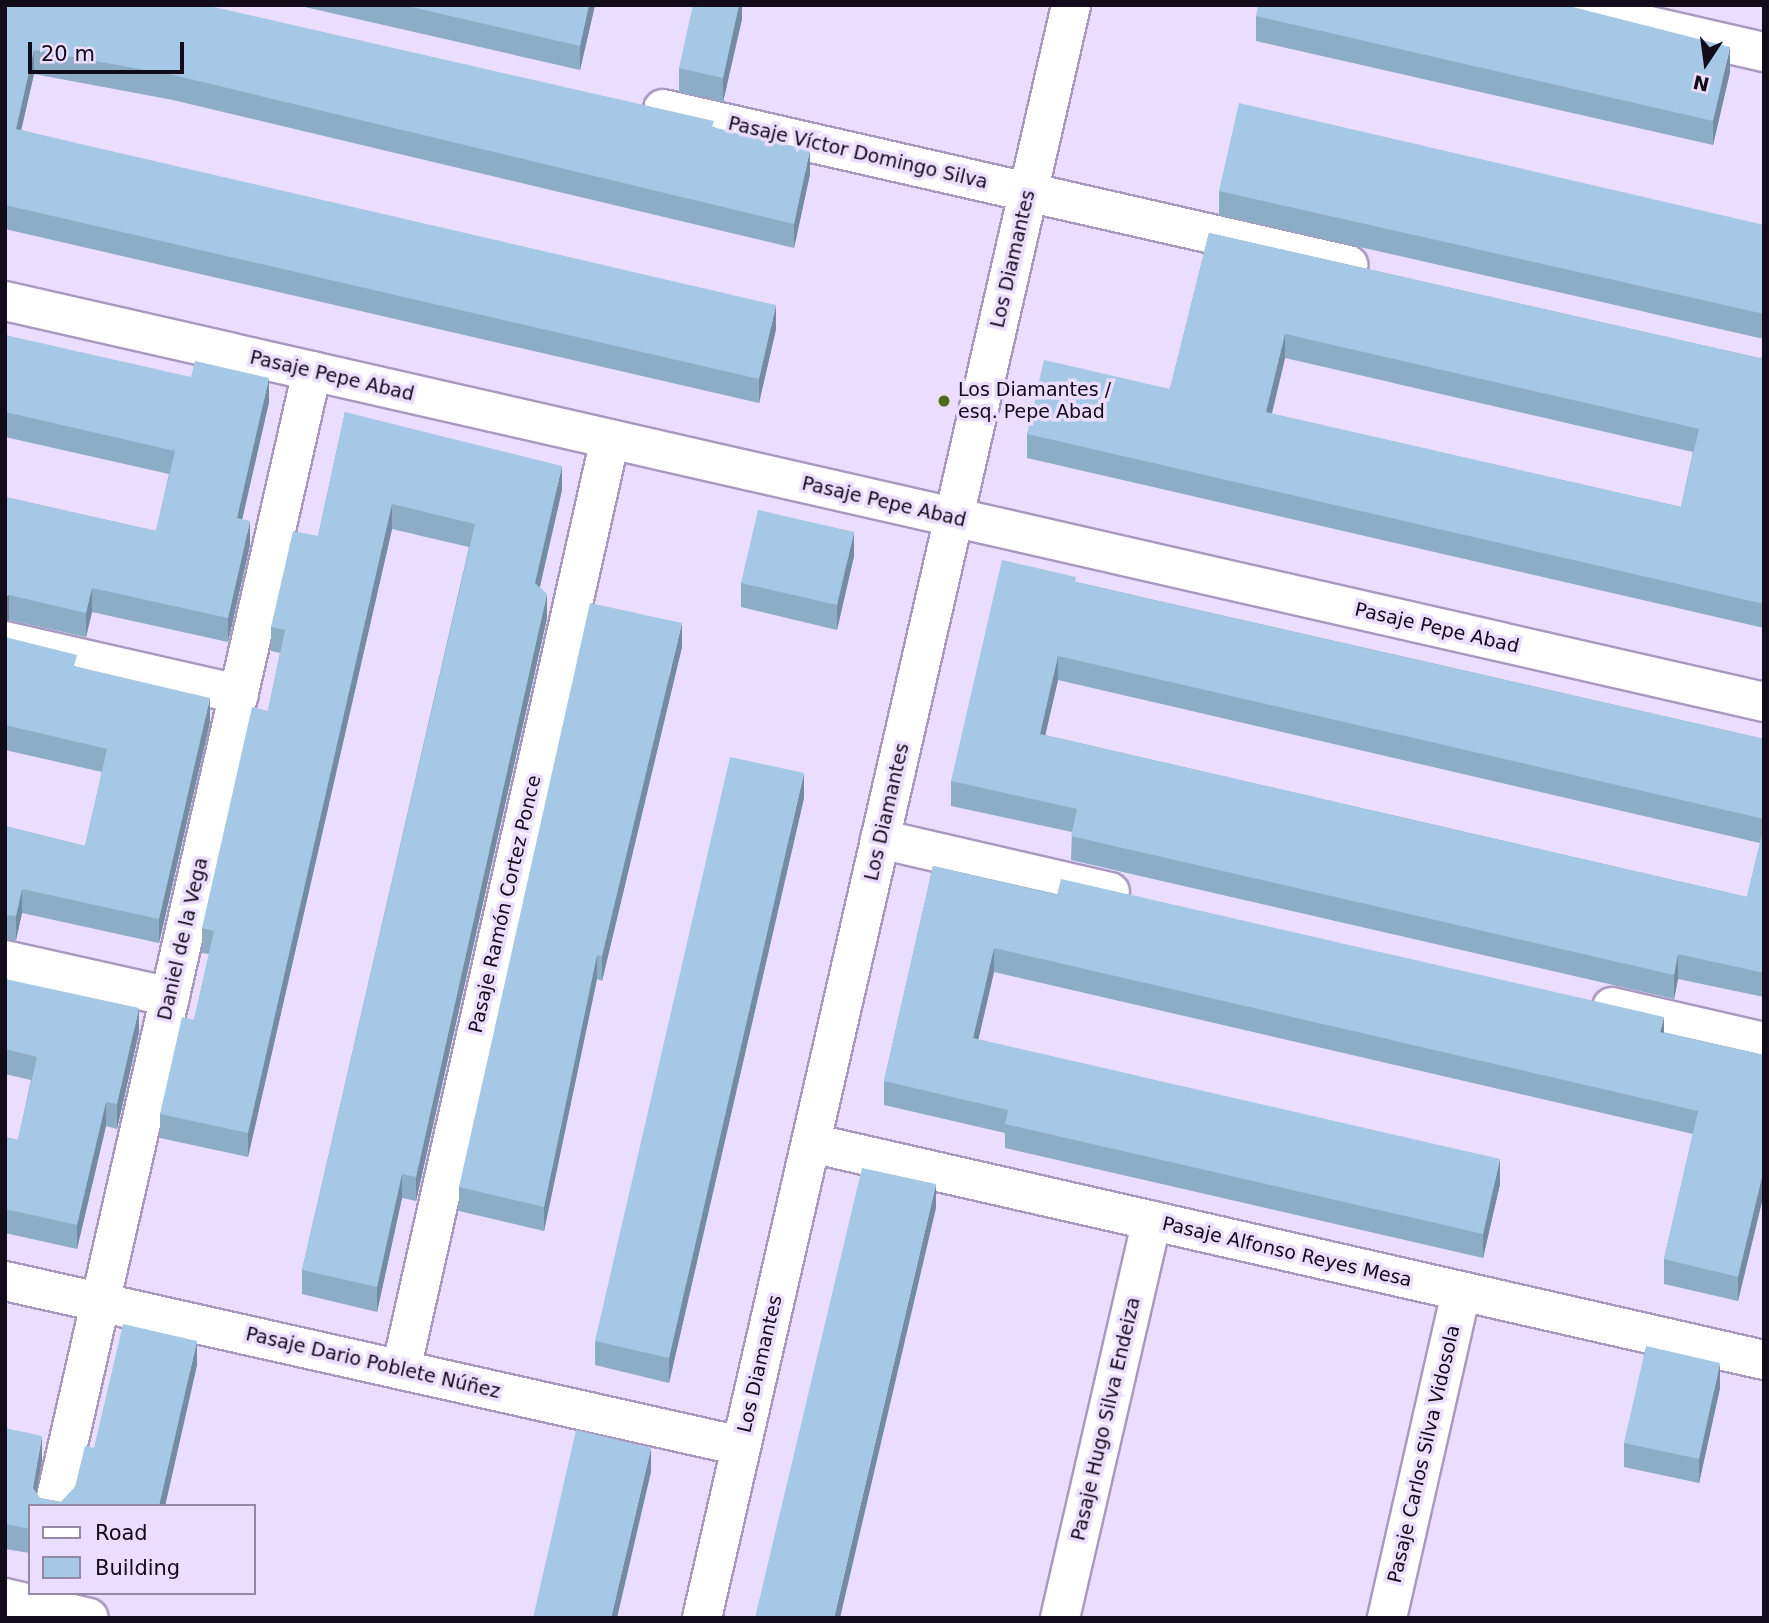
<!DOCTYPE html>
<meta charset="utf-8">
<style>
body{margin:0}
#map{position:relative;width:1769px;height:1623px;overflow:hidden;background:#ebddfe;font-family:"DejaVu Sans",sans-serif}
div>[style]{position:absolute}
[style*='--x']{left:calc(var(--x)*1px);top:calc(var(--y)*1px);width:calc(var(--w)*1px);rotate:calc(var(--a)*1deg)}
.roads{filter:drop-shadow(2px 0 #a998bf) drop-shadow(-2px 0 #a998bf) drop-shadow(0 2px #a998bf) drop-shadow(0 -2px #a998bf)}
.street>*{height:38px;margin:-19px;padding:0 19px;transform-origin:19px;border-radius:19px;background:#fff}
.secondary>*{height:38px;margin:-19px;padding:0 19px;transform-origin:19px;border-radius:19px;background:#fff}
.wall>*{inset:0;background:#8dacc6}
.shaded-wall>*{inset:0;background:#738ca1}
.building>*{inset:0;background:#a4c8e6}
.dots>*{width:19px;height:19px;translate:-50% -50%;box-sizing:border-box;border:4px solid #ebddfe;border-radius:50%}
span{translate:-50% -50%;white-space:nowrap;text-align:center;line-height:1.15;-webkit-text-stroke:7px #ebddfe;paint-order:stroke}
.street-label{font-size:19px;color:#120b19}
.poi-label{font-size:19px;color:#120b19}
.left{translate:0 -50%;text-align:left}
.frame{position:absolute;inset:0;border:7px solid #120b19;pointer-events:none}
.legend{position:absolute;left:28px;top:1504px;width:228px;height:91px;box-sizing:border-box;background:#ebddfe;border:2px solid #9489a2;margin:0;padding:9px 12px;list-style:none;font-size:21px;color:#120b19}
.legend li{display:flex;align-items:center;gap:14px;height:35px}
.legend b{width:35px;border:2px solid #9489a2}
.north{position:absolute;left:1671px;top:28px;width:70px;height:70px;-webkit-text-stroke:5px #ebddfe;paint-order:stroke;rotate:193deg;font-size:19px;font-weight:700;line-height:28px;text-align:center;color:#120b19}
.north::after{content:'';display:block;margin:auto;width:24px;height:32px;background:#120b19;clip-path:polygon(50% 0,100% 100%,50% 72%,0 100%)}
.scale{position:absolute;left:28px;top:42px;width:156px;height:32px;box-sizing:border-box;border:4px solid #120b19;border-top:0;padding-left:9px;font-size:21px;line-height:24px;white-space:nowrap;color:#120b19;-webkit-text-stroke:5px #ebddfe;paint-order:stroke}
</style>
<div id="map">
<div class="roads">
<div class="street">
<i style="--x:1558;--y:5;--w:211;--a:12.9"></i>
<i style="--x:663;--y:109;--w:703;--a:12.83"></i>
<i style="--x:5;--y:301;--w:1804;--a:12.84"></i>
<i style="--x:5;--y:641;--w:240;--a:12.8"></i>
<i style="--x:880;--y:839;--w:236;--a:13"></i>
<i style="--x:5;--y:960;--w:169;--a:12.6"></i>
<i style="--x:1612;--y:1007;--w:156;--a:13"></i>
<i style="--x:811;--y:1143;--w:977;--a:12.83"></i>
<i style="--x:5;--y:1281;--w:754;--a:12.64"></i>
<i style="--x:401;--y:1370;--w:954;--a:-77.35"></i>
<i style="--x:54;--y:1506;--w:1164;--a:-77.19"></i>
<i style="--x:5;--y:1598;--w:86;--a:13.4"></i>
<i style="--x:1060;--y:1618;--w:408;--a:-77"></i>
<i style="--x:1387;--y:1618;--w:335;--a:-77.2"></i>
</div>
<div class="secondary">
<i style="--x:702;--y:1618;--w:1655;--a:-77.11"></i>
</div>
</div>
<div class="wall">
<i style="clip-path:polygon(5px 5px,714px 127px,810px 174px,794px 248px,173px 100px,34px 74px,21px 130px,776px 329px,759px 403px,5px 229px)"></i>
<i style="clip-path:polygon(296px 5px,595px 5px,580px 70px)"></i>
<i style="clip-path:polygon(742px 5px,742px 19px,723px 102px,679px 92px,679px 68px)"></i>
<i style="clip-path:polygon(1256px 16px,1730px 72px,1713px 145px,1256px 41px)"></i>
<i style="clip-path:polygon(1219px 191px,1764px 225px,1764px 339px,1219px 215px)"></i>
<i style="clip-path:polygon(evenodd,1209px 233px,1759px 358px,1764px 357px,1764px 628px,1027px 458px,1027px 434px,1170px 389px,1209px 233px,1285px 358px,1693px 452px,1681px 507px,1272px 414px,1285px 358px)"></i>
<i style="clip-path:polygon(5px 335px,269px 402px,242px 519px,250px 545px,228px 642px,92px 612px,86px 637px,9px 620px,5px 497px,156px 531px,169px 474px,5px 437px)"></i>
<i style="clip-path:polygon(345px 412px,562px 490px,540px 587px,547px 618px,416px 1201px,402px 1198px,377px 1312px,302px 1294px,302px 1270px,469px 547px,392px 529px,248px 1157px,160px 1138px,160px 1114px,194px 1020px,209px 954px,202px 953px,202px 928px,268px 711px,280px 653px,271px 651px,271px 627px,318px 536px)"></i>
<i style="clip-path:polygon(854px 556px,837px 630px,741px 607px,741px 583px)"></i>
<i style="clip-path:polygon(evenodd,1076px 582px,1764px 739px,1764px 997px,1678px 979px,1674px 999px,1071px 860px,1072px 832px,951px 806px,951px 781px,1076px 582px,1058px 680px,1760px 843px,1747px 897px,1045px 735px,1058px 680px)"></i>
<i style="clip-path:polygon(5px 637px,210px 722px,159px 943px,22px 913px,16px 940px,5px 940px,5px 826px,85px 846px,102px 772px,5px 750px)"></i>
<i style="clip-path:polygon(682px 647px,602px 981px,597px 979px,544px 1231px,459px 1211px,459px 1187px)"></i>
<i style="clip-path:polygon(804px 798px,669px 1383px,595px 1365px,595px 1341px)"></i>
<i style="clip-path:polygon(933px 866px,1764px 1055px,1764px 1193px,1738px 1301px,1664px 1284px,1664px 1259px,1693px 1134px,994px 972px,978px 1040px,1500px 1184px,1483px 1258px,1005px 1148px,1005px 1133px,884px 1105px,884px 1081px)"></i>
<i style="clip-path:polygon(5px 958px,6px 979px,139px 1032px,117px 1129px,106px 1126px,77px 1249px,5px 1233px,5px 1137px,18px 1140px,31px 1080px,5px 1074px)"></i>
<i style="clip-path:polygon(197px 1365px,165px 1506px,30px 1506px,30px 1553px,5px 1549px,5px 1428px,42px 1460px,36px 1493px,40px 1498px,61px 1502px,75px 1487px,94px 1448px)"></i>
<i style="clip-path:polygon(1720px 1388px,1699px 1483px,1624px 1467px,1624px 1443px)"></i>
</div>
<div class="shaded-wall">
<i style="clip-path:polygon(589px 5px,595px 5px,580px 70px,580px 46px)"></i>
<i style="clip-path:polygon(739px 5px,742px 5px,742px 19px,723px 102px,723px 78px)"></i>
<i style="clip-path:polygon(1730px 47px,1730px 72px,1713px 145px,1713px 121px)"></i>
<i style="clip-path:polygon(34px 50px,34px 74px,16px 153px,16px 129px)"></i>
<i style="clip-path:polygon(810px 150px,810px 174px,794px 248px,794px 224px)"></i>
<i style="clip-path:polygon(776px 305px,776px 329px,759px 403px,759px 379px)"></i>
<i style="clip-path:polygon(1285px 334px,1285px 358px,1266px 437px,1266px 412px)"></i>
<i style="clip-path:polygon(269px 378px,269px 402px,237px 542px,237px 518px)"></i>
<i style="clip-path:polygon(562px 466px,562px 490px,535px 607px,535px 583px)"></i>
<i style="clip-path:polygon(392px 504px,392px 529px,248px 1157px,248px 1133px)"></i>
<i style="clip-path:polygon(250px 521px,250px 545px,228px 642px,228px 618px)"></i>
<i style="clip-path:polygon(854px 532px,854px 556px,837px 630px,837px 605px)"></i>
<i style="clip-path:polygon(92px 588px,92px 612px,86px 637px,86px 613px)"></i>
<i style="clip-path:polygon(547px 594px,547px 618px,416px 1201px,416px 1177px)"></i>
<i style="clip-path:polygon(9px 595px,9px 620px,5px 621px,5px 597px)"></i>
<i style="clip-path:polygon(682px 623px,682px 647px,602px 981px,602px 956px)"></i>
<i style="clip-path:polygon(1058px 656px,1058px 680px,1040px 758px,1040px 734px)"></i>
<i style="clip-path:polygon(210px 698px,210px 722px,159px 943px,159px 919px)"></i>
<i style="clip-path:polygon(804px 773px,804px 798px,669px 1383px,669px 1358px)"></i>
<i style="clip-path:polygon(22px 889px,22px 913px,16px 940px,16px 916px)"></i>
<i style="clip-path:polygon(994px 948px,994px 972px,973px 1063px,973px 1038px)"></i>
<i style="clip-path:polygon(1678px 954px,1678px 979px,1674px 999px,1674px 975px)"></i>
<i style="clip-path:polygon(597px 955px,597px 979px,544px 1231px,544px 1207px)"></i>
<i style="clip-path:polygon(139px 1008px,139px 1032px,117px 1129px,117px 1104px)"></i>
<i style="clip-path:polygon(1664px 1017px,1664px 1041px,1660px 1032px)"></i>
<i style="clip-path:polygon(106px 1102px,106px 1126px,77px 1249px,77px 1225px)"></i>
<i style="clip-path:polygon(1500px 1159px,1500px 1184px,1483px 1258px,1483px 1234px)"></i>
<i style="clip-path:polygon(1764px 1169px,1764px 1193px,1738px 1301px,1738px 1277px)"></i>
<i style="clip-path:polygon(402px 1174px,402px 1198px,377px 1312px,377px 1287px)"></i>
<i style="clip-path:polygon(936px 1184px,936px 1208px,840px 1618px,834px 1618px)"></i>
<i style="clip-path:polygon(197px 1341px,197px 1365px,165px 1506px,159px 1506px)"></i>
<i style="clip-path:polygon(1720px 1363px,1720px 1388px,1699px 1483px,1699px 1459px)"></i>
<i style="clip-path:polygon(42px 1436px,42px 1460px,34px 1506px,33px 1488px)"></i>
<i style="clip-path:polygon(651px 1448px,651px 1472px,617px 1618px,611px 1618px)"></i>
</div>
<div class="building">
<i style="clip-path:polygon(5px 5px,205px 5px,714px 121px,712px 127px,810px 150px,794px 224px,173px 75px,34px 50px,16px 129px,776px 305px,759px 379px,5px 205px)"></i>
<i style="clip-path:polygon(403px 5px,589px 5px,580px 46px)"></i>
<i style="clip-path:polygon(693px 5px,739px 5px,723px 78px,679px 68px)"></i>
<i style="clip-path:polygon(1258px 5px,1565px 5px,1730px 47px,1713px 121px,1256px 16px)"></i>
<i style="clip-path:polygon(1239px 103px,1764px 225px,1764px 314px,1219px 191px)"></i>
<i style="clip-path:polygon(evenodd,1209px 233px,1759px 358px,1764px 357px,1764px 604px,1027px 434px,1044px 360px,1170px 389px,1209px 233px,1285px 334px,1699px 429px,1681px 507px,1266px 412px,1285px 334px)"></i>
<i style="clip-path:polygon(5px 335px,191px 377px,195px 361px,269px 378px,237px 518px,250px 521px,228px 618px,92px 588px,86px 613px,9px 595px,5px 597px,5px 497px,156px 531px,175px 451px,5px 412px)"></i>
<i style="clip-path:polygon(345px 412px,562px 466px,535px 583px,547px 594px,416px 1177px,402px 1174px,377px 1287px,302px 1270px,475px 524px,392px 504px,248px 1133px,160px 1114px,182px 1017px,194px 1020px,214px 931px,202px 928px,252px 707px,268px 711px,285px 630px,271px 627px,293px 531px,318px 536px)"></i>
<i style="clip-path:polygon(758px 510px,854px 532px,837px 605px,741px 583px)"></i>
<i style="clip-path:polygon(1002px 560px,1076px 577px,1075px 582px,1764px 739px,1764px 819px,1058px 656px,1040px 734px,1747px 897px,1764px 826px,1764px 973px,1678px 954px,1674px 975px,1071px 836px,1077px 809px,951px 781px)"></i>
<i style="clip-path:polygon(590px 603px,682px 623px,602px 956px,597px 955px,544px 1207px,459px 1187px)"></i>
<i style="clip-path:polygon(5px 637px,77px 655px,74px 666px,210px 698px,159px 919px,22px 889px,16px 916px,5px 915px,5px 826px,85px 846px,107px 749px,5px 725px)"></i>
<i style="clip-path:polygon(730px 757px,804px 773px,669px 1358px,595px 1341px)"></i>
<i style="clip-path:polygon(933px 866px,1057px 895px,1061px 879px,1664px 1017px,1660px 1032px,1764px 1055px,1764px 1169px,1738px 1277px,1664px 1259px,1698px 1111px,994px 948px,973px 1038px,1500px 1159px,1483px 1234px,1005px 1124px,1008px 1110px,884px 1081px)"></i>
<i style="clip-path:polygon(5px 979px,139px 1008px,117px 1104px,106px 1102px,77px 1225px,5px 1209px,5px 1137px,18px 1140px,37px 1057px,5px 1049px)"></i>
<i style="clip-path:polygon(862px 1168px,936px 1184px,834px 1618px,755px 1618px)"></i>
<i style="clip-path:polygon(123px 1324px,197px 1341px,159px 1506px,30px 1506px,30px 1529px,5px 1524px,5px 1428px,42px 1436px,33px 1488px,40px 1498px,61px 1502px,75px 1487px,85px 1446px,94px 1448px)"></i>
<i style="clip-path:polygon(1646px 1346px,1720px 1363px,1699px 1459px,1624px 1443px)"></i>
<i style="clip-path:polygon(576px 1430px,651px 1448px,611px 1618px,533px 1618px)"></i>
</div>
<div class="dots">
<i style="left:944px;top:401px;background:#526918"></i>
</div>
<div class="street-label">
<span style="left:858px;top:153px;rotate:13deg">Pasaje Víctor Domingo Silva</span>
<span style="left:1013px;top:259px;rotate:-77deg">Los Diamantes</span>
<span style="left:332px;top:376px;rotate:13deg">Pasaje Pepe Abad</span>
<span style="left:884px;top:502px;rotate:13deg">Pasaje Pepe Abad</span>
<span style="left:1437px;top:628px;rotate:13deg">Pasaje Pepe Abad</span>
<span style="left:887px;top:812px;rotate:-77deg">Los Diamantes</span>
<span style="left:505px;top:904px;rotate:-77deg">Pasaje Ramón Cortez Ponce</span>
<span style="left:183px;top:939px;rotate:-77deg">Daniel de la Vega</span>
<span style="left:1287px;top:1252px;rotate:13deg">Pasaje Alfonso Reyes Mesa</span>
<span style="left:373px;top:1363px;rotate:13deg">Pasaje Dario Poblete Núñez</span>
<span style="left:760px;top:1364px;rotate:-77deg">Los Diamantes</span>
<span style="left:1106px;top:1419px;rotate:-77deg">Pasaje Hugo Silva Endeiza</span>
<span style="left:1424px;top:1454px;rotate:-77deg">Pasaje Carlos Silva Vidosola</span>
</div>
<div class="poi-label">
<span class="left" style="left:958px;top:401px">Los Diamantes /<br>esq. Pepe Abad</span>
</div>
<div class="frame"></div>
<ul class="legend">
<li><b style="height:9px;background:#fff"></b>Road</li>
<li><b style="height:19px;background:#a4c8e6"></b>Building</li>
</ul>
<div class="north">N</div>
<div class="scale">20 m</div>
</div>
